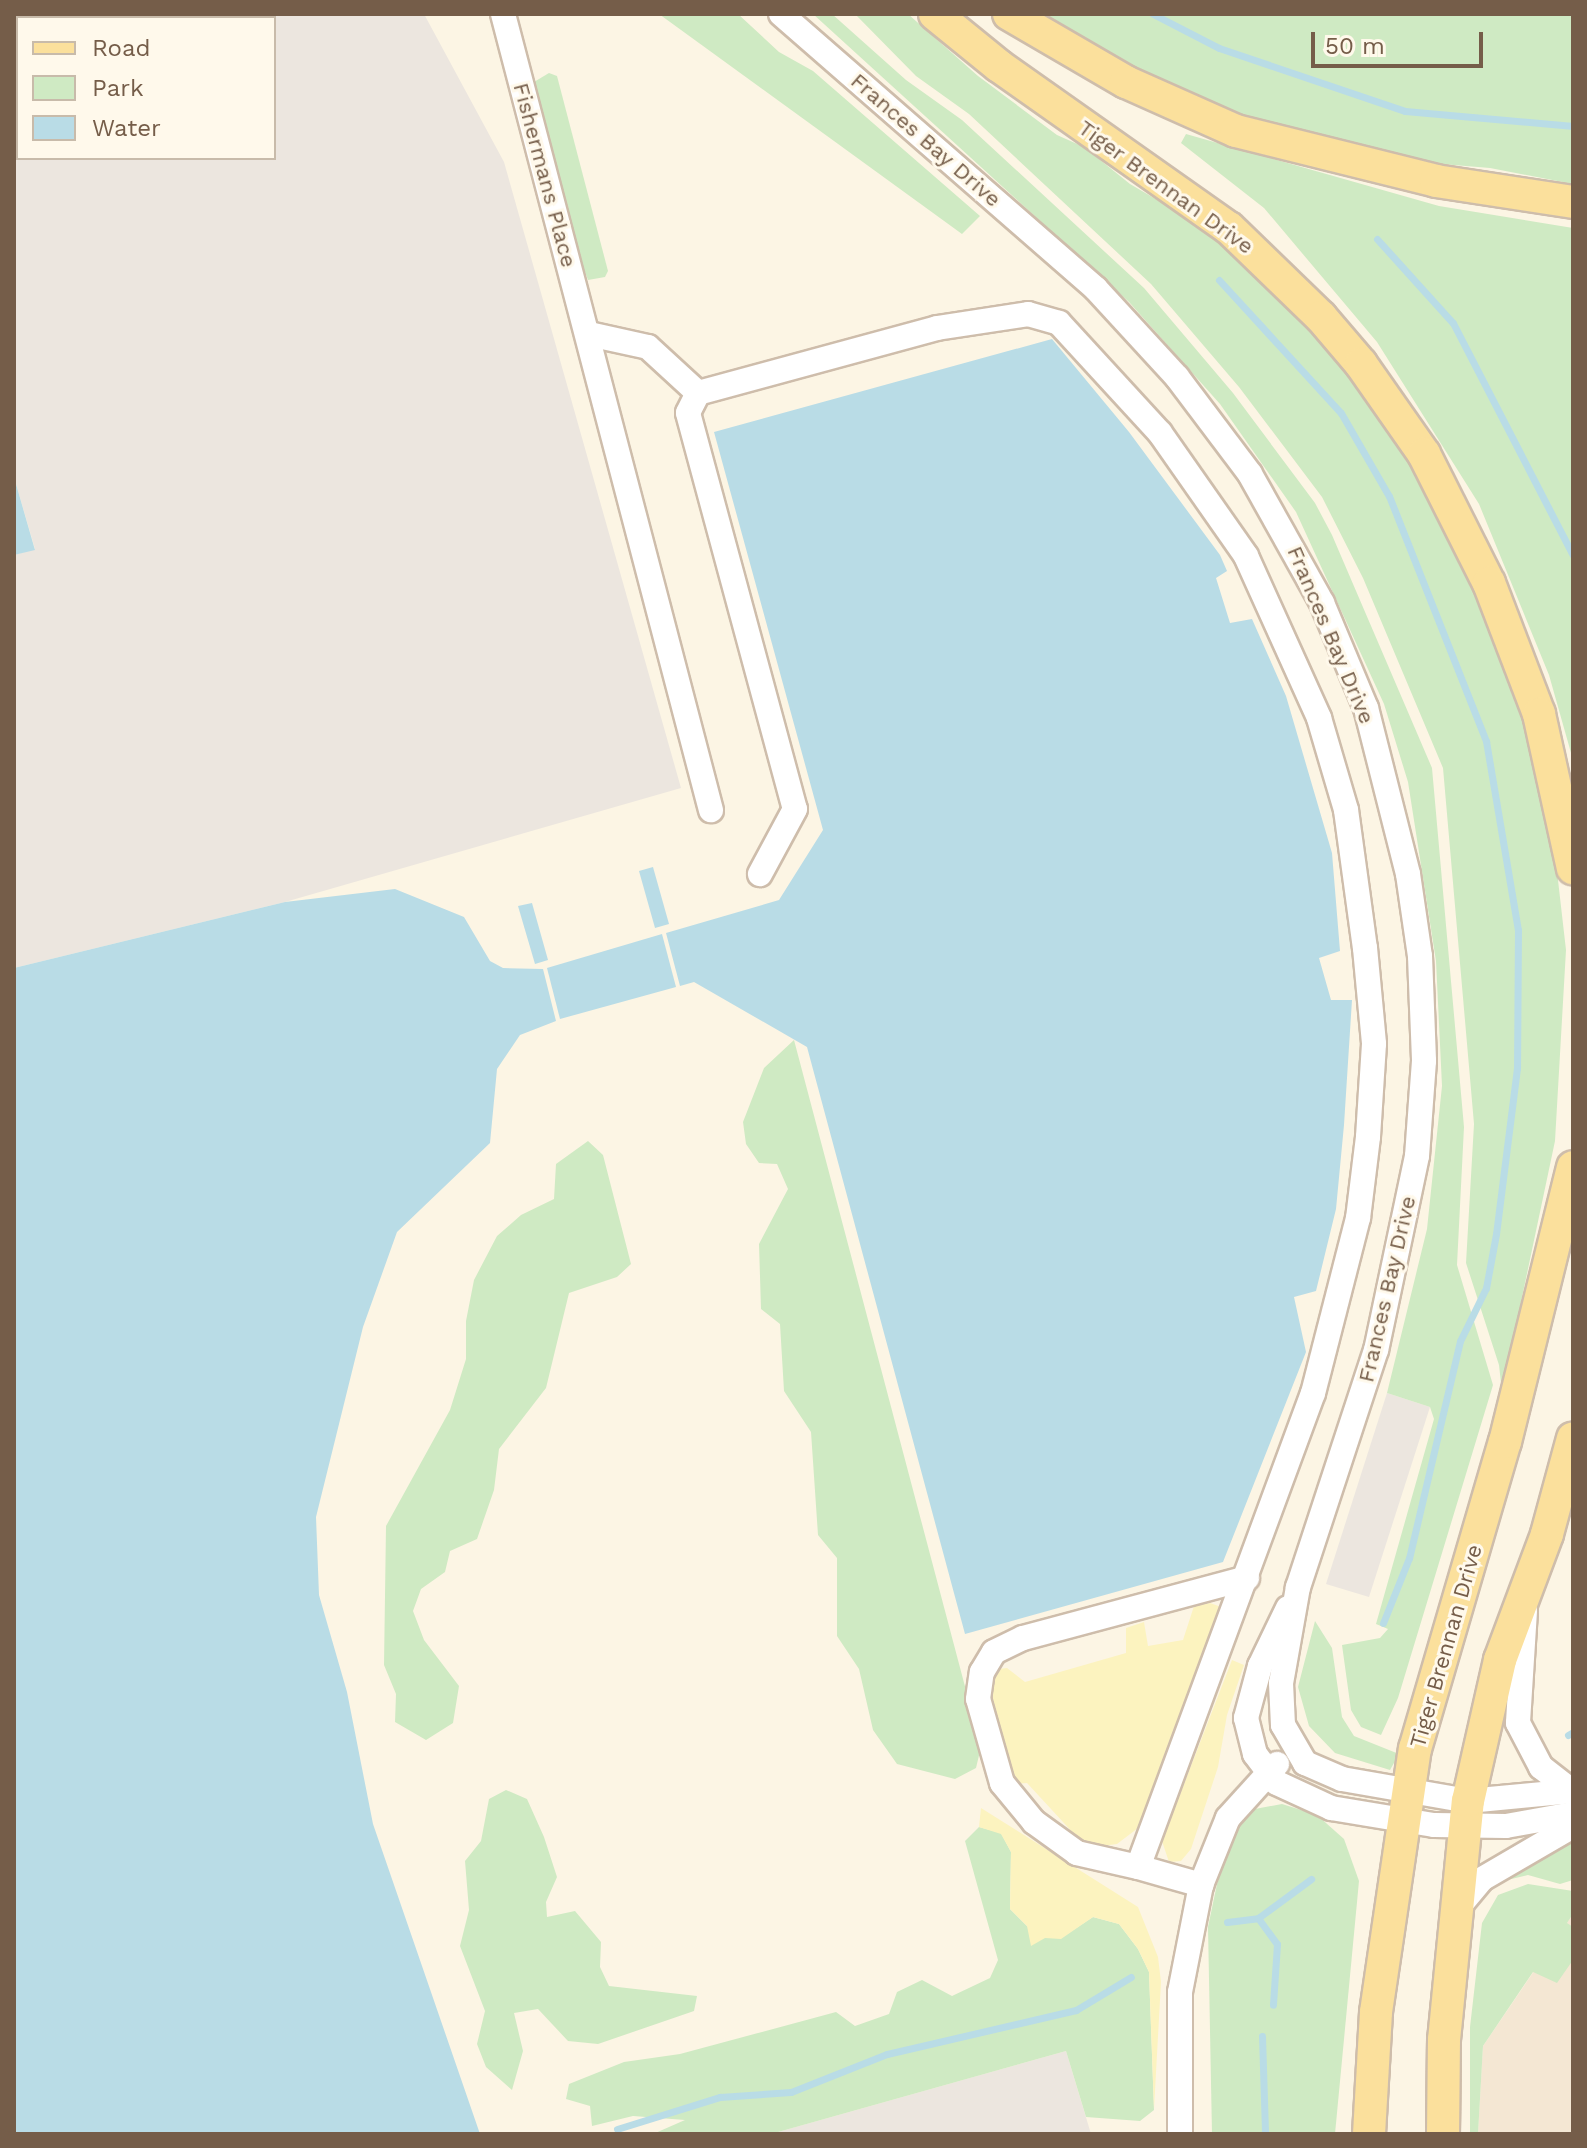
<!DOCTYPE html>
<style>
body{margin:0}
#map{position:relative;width:1587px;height:2148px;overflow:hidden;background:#fcf5e4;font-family:"Work Sans",sans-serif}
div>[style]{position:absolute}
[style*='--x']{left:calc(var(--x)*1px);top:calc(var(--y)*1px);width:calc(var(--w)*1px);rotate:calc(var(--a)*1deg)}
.residential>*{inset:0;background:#f4e7d3}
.industrial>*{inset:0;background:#ece6df}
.green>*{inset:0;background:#cfeac3}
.sand>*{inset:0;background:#fcf3bf}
.water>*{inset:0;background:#b9dce6}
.stream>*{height:7px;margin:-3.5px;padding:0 3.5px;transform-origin:3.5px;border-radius:3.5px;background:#b9dce6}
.roads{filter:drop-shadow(2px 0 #cebdab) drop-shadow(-2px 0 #cebdab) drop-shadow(0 2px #cebdab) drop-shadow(0 -2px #cebdab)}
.minor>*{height:24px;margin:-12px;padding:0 12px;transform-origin:12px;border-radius:12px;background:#fff}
.major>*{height:32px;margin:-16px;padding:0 16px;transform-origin:16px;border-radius:16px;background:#fbe09c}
span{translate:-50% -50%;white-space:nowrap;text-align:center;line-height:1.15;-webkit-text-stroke:6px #fff9eb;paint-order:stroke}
.street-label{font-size:22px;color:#755d49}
.frame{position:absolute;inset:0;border:16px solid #755d49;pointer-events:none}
.legend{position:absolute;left:16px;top:16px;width:260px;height:144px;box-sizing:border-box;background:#fff9eb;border:2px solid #c8bbaa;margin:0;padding:10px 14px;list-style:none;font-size:24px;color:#755d49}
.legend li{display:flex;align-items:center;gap:16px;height:40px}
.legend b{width:40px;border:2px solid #c8bbaa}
.scale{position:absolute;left:1311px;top:32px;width:172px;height:36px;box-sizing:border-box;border:4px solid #755d49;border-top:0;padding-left:10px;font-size:24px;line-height:28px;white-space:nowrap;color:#755d49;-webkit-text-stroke:6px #fff9eb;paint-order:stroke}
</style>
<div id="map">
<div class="residential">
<i style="clip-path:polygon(1573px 1914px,1573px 2134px,1478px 2134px,1483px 2046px)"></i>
</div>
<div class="industrial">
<i style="clip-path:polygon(141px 14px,424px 14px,504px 162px,681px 788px,285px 902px,14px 968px,14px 555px,35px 549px,14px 477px,14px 48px,18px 47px,18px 158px,274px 158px,274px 18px,126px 18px)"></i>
<i style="clip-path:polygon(1387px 1393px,1430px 1407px,1369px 1597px,1326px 1584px)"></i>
<i style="clip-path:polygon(1066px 2051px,1091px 2134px,771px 2134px)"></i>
</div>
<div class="green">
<i style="clip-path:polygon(659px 14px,738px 14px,779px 52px,813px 71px,980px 216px,962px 234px)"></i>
<i style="clip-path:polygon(813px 14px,832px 14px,906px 80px,962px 120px,1144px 288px,1233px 393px,1315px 503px,1332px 535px,1432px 768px,1464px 1127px,1457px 1265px,1493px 1385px,1398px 1698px,1381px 1735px,1361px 1727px,1351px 1710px,1342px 1645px,1380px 1638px,1388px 1629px,1376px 1624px,1434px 1419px,1430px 1407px,1387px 1393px,1427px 1229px,1442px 1086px,1436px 961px,1408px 782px,1384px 704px,1296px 512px,1220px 404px,1129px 302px)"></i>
<i style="clip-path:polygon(855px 14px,908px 14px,978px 76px,1057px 135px,1084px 147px,1130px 184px,1219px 236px,1350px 370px,1411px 461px,1457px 545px,1507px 670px,1535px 763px,1555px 854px,1566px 950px,1555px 1141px,1502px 1392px,1499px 1365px,1466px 1263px,1474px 1124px,1443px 768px,1363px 578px,1322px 497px,1239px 387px,1151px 284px,969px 114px,916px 76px)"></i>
<i style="clip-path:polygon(1035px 14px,1573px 14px,1573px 184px,1490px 168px,1393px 160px,1264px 125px,1188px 96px)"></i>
<i style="clip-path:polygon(549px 73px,557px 76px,608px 271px,605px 277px,588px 280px,575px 245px,534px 82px)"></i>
<i style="clip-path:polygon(1186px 134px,1439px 206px,1573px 228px,1573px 760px,1549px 675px,1479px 504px,1377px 342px,1264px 208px,1181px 143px)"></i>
<i style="clip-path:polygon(794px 1040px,981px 1747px,976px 1768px,955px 1779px,897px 1764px,873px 1730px,859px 1669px,837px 1636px,837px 1558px,818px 1535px,811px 1432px,784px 1391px,780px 1324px,761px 1309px,759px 1244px,788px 1189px,777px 1164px,759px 1163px,746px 1144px,743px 1122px,764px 1068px)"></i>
<i style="clip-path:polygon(588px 1141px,603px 1155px,631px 1264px,617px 1277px,569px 1293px,546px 1388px,499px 1449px,494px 1490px,477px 1539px,450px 1551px,445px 1572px,421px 1589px,413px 1611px,424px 1640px,459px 1686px,453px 1723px,426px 1740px,395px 1722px,396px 1694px,384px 1665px,386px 1526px,450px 1410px,466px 1359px,466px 1321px,474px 1280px,497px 1236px,521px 1215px,554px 1199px,556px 1164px)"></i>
<i style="clip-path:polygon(1315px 1621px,1332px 1648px,1342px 1717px,1354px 1736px,1399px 1754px,1390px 1770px,1335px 1753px,1309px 1726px,1298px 1687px)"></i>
<i style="clip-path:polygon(506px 1790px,527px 1799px,544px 1837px,557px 1877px,546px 1902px,547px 1917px,575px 1911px,601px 1942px,600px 1967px,609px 1986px,697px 1996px,694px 2011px,598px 2044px,568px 2041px,538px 2009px,514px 2013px,523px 2051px,512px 2090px,486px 2067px,477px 2044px,485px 2011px,460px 1946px,469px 1910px,465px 1861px,481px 1841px,489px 1799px)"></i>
<i style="clip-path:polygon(1282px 1804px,1317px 1815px,1344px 1839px,1359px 1881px,1335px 2134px,1212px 2134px,1208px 1927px,1217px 1884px,1237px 1828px,1255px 1809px)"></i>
<i style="clip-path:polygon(979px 1827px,1001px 1833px,1011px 1852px,1010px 1909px,1027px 1926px,1045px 1938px,1061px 1938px,1093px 1917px,1119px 1924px,1138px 1949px,1149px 1972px,1154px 2110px,1140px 2121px,1086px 2117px,1066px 2051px,771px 2134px,653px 2134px,685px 2120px,633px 2116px,592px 2126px,590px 2106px,566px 2099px,569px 2084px,624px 2062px,680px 2054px,836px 2012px,855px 2026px,889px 2014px,897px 1992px,922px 1980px,952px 1996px,990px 1978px,998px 1960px,965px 1841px)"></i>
<i style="clip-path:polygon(1573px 1836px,1573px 1880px,1560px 1884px,1528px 1875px,1503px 1881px)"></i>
<i style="clip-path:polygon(1528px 1884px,1573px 1891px,1573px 1914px,1567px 1923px,1573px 1927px,1573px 1960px,1557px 1983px,1533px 1972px,1483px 2046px,1478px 2134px,1470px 2134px,1470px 2027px,1482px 1923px,1498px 1895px)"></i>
</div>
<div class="sand">
<i style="clip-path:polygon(1210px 1603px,1224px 1608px,1142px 1825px,1117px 1844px,1087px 1848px,1027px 1783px,1014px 1784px,986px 1700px,991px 1670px,1007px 1668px,1025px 1682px,1126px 1653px,1126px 1628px,1144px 1622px,1148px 1646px,1183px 1640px,1194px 1606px)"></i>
<i style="clip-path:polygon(1232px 1660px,1244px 1665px,1227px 1715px,1218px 1767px,1191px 1849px,1181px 1861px,1169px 1862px,1162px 1841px)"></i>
<i style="clip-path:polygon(981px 1808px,1138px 1907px,1158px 1957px,1161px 1982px,1154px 2109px,1149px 1972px,1138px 1949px,1119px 1924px,1093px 1917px,1061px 1939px,1045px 1938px,1031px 1946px,1027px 1926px,1010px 1909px,1011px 1852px,1001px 1834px,979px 1827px)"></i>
</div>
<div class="water">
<i style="clip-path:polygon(1052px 339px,1129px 432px,1220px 555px,1227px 571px,1216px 578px,1230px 623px,1252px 619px,1286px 696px,1332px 853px,1340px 951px,1319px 958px,1331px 1000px,1352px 1000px,1344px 1125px,1336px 1209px,1316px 1291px,1294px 1297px,1306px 1352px,1223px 1562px,965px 1634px,807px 1047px,694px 982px,680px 986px,666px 933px,779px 900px,823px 830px,714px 432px)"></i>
<i style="clip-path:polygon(14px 477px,35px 550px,14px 555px)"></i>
<i style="clip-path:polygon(653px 867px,669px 924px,655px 928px,639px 871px)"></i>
<i style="clip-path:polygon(395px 889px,464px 917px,490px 961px,503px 968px,543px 969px,556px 1021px,520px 1035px,497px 1069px,490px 1143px,397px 1232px,363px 1327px,316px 1517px,319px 1595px,347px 1692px,373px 1824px,480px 2134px,14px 2134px,14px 968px,285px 902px)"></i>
<i style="clip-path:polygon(532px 903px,548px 960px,535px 964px,518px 906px)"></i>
<i style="clip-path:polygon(662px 934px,676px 987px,560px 1019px,547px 968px)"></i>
</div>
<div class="stream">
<i style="--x:1153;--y:14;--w:74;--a:27.3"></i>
<i style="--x:1219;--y:48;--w:196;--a:18.7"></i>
<i style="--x:1405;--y:111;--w:169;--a:5.1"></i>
<i style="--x:1377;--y:239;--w:113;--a:47.9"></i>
<i style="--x:1453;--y:323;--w:261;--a:62.7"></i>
<i style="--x:1219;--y:280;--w:180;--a:47.5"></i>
<i style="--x:1341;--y:413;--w:96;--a:60"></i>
<i style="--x:1389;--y:496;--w:264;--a:68.4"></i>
<i style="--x:1486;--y:741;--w:192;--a:80.4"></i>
<i style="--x:1518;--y:930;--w:138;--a:90.4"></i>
<i style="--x:1517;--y:1068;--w:167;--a:97.2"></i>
<i style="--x:1496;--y:1234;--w:55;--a:100.5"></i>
<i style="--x:1486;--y:1288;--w:59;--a:116.1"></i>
<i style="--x:1460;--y:1341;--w:223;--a:103.2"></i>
<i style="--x:1409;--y:1558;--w:70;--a:111.8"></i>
<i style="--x:1568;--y:1735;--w:6;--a:-31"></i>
<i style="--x:1258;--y:1918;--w:32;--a:54"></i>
<i style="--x:1277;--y:1944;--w:61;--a:93.8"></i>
<i style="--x:1227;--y:1922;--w:31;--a:-7"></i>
<i style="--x:1258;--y:1918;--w:66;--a:-36.3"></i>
<i style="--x:1262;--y:2036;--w:98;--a:88.2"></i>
<i style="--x:617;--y:2129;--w:108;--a:-17.3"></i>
<i style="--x:720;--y:2097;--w:71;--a:-4"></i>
<i style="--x:791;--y:2092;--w:103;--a:-21.6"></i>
<i style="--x:887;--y:2054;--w:194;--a:-13.1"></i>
<i style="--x:1076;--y:2010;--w:64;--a:-31"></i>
</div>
<div class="roads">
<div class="minor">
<i style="--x:503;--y:14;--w:823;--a:75.36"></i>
<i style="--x:781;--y:14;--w:418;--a:41.1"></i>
<i style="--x:1096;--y:289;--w:120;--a:47.4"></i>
<i style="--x:1177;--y:377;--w:121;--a:53"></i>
<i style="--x:1250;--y:474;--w:148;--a:60.8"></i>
<i style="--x:1322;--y:603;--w:114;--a:67.3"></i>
<i style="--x:1366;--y:708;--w:171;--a:75.8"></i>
<i style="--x:1408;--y:874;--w:83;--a:81.7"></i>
<i style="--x:1420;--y:956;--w:105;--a:87.8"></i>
<i style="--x:1424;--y:1061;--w:95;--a:94.2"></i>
<i style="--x:1417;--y:1156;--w:198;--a:101.9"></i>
<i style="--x:1376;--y:1350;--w:250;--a:108.2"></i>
<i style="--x:1298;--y:1587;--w:97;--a:100"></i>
<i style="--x:1281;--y:1683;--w:42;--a:87.3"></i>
<i style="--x:1283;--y:1725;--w:44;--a:59.9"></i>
<i style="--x:1305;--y:1763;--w:40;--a:23.4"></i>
<i style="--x:1342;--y:1779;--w:128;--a:9.9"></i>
<i style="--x:1468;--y:1801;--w:105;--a:-5.4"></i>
<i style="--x:14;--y:18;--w:16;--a:-14"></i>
<i style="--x:589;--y:334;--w:60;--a:12.4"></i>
<i style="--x:648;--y:347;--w:68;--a:42.6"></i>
<i style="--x:698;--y:393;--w:248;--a:-15.2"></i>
<i style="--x:937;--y:328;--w:92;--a:-8.7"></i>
<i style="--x:1028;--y:314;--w:32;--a:16"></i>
<i style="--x:1059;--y:323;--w:149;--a:47.4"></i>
<i style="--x:1160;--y:433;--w:150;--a:55"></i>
<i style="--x:1246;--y:556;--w:178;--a:65.7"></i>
<i style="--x:1319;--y:718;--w:96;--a:73.6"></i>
<i style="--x:1346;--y:810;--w:139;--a:82.2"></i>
<i style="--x:1365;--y:948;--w:96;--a:84.6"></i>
<i style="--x:1374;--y:1044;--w:93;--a:93.7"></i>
<i style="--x:1368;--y:1137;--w:82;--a:97"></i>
<i style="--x:1358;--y:1218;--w:181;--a:104.4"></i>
<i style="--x:1313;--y:1393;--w:505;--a:110.26"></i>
<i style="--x:1138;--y:1867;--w:66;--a:15.9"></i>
<i style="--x:698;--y:393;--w:22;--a:117"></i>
<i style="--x:688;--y:413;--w:410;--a:74.9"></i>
<i style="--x:795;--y:809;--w:74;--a:118.3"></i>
<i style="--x:1288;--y:1608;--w:64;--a:115.8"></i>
<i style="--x:1260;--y:1666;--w:54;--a:105.1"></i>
<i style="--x:1246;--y:1718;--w:37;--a:76"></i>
<i style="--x:1255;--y:1754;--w:36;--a:53"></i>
<i style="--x:1277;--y:1783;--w:60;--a:24.8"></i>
<i style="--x:1331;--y:1808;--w:104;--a:9.4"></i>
<i style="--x:1434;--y:1825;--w:72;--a:0.8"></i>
<i style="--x:1506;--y:1826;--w:68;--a:-10.2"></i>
<i style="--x:1525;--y:1611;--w:112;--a:93.6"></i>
<i style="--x:1518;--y:1723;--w:50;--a:62.4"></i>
<i style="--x:1541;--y:1767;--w:39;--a:38"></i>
<i style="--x:1138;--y:1867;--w:63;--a:-167.1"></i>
<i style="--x:1077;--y:1853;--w:53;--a:-144.2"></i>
<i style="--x:1034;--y:1822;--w:50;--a:-129.4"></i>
<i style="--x:1002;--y:1783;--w:87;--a:-105.9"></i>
<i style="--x:978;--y:1699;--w:27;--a:-82"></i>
<i style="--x:982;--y:1672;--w:23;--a:-59"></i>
<i style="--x:994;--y:1652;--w:32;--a:-26"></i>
<i style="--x:1023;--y:1638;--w:232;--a:-15"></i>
<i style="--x:1456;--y:1910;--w:40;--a:-50"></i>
<i style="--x:1482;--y:1879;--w:105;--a:-30.2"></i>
<i style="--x:1180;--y:2134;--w:142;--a:-90"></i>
<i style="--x:1180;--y:1992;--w:109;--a:-78.9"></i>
<i style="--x:1201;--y:1885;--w:72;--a:-68.1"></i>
<i style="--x:1228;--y:1818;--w:73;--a:-47.8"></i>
</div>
<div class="major">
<i style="--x:935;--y:14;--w:82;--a:39.1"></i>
<i style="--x:999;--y:66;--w:281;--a:35.2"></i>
<i style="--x:1229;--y:228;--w:128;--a:44.1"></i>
<i style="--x:1321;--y:317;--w:62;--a:49.6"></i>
<i style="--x:1361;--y:364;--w:110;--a:55"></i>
<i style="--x:1424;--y:454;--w:144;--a:63.3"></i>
<i style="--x:1489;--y:583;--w:140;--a:69.1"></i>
<i style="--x:1539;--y:714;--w:158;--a:77.6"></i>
<i style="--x:1009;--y:14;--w:135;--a:30.2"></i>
<i style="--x:1126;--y:82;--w:120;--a:24"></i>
<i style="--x:1236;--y:131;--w:206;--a:14"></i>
<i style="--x:1436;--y:181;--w:139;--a:8.7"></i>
<i style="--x:1369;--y:2134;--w:122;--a:-86.7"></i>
<i style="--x:1376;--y:2012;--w:266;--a:-81.6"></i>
<i style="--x:1415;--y:1749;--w:320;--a:-73.7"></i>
<i style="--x:1505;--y:1442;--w:283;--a:-76.1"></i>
<i style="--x:1443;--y:2134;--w:94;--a:-89.4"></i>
<i style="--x:1444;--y:2040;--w:240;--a:-84.3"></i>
<i style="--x:1468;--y:1801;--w:145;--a:-77.2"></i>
<i style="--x:1500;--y:1660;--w:134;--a:-69.5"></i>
<i style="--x:1547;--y:1534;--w:99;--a:-74.8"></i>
</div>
</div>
<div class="street-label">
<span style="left:926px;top:140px;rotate:41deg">Frances Bay Drive</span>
<span style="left:545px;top:175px;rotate:75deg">Fishermans Place</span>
<span style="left:1166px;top:187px;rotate:36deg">Tiger Brennan Drive</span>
<span style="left:1331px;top:635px;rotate:67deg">Frances Bay Drive</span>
<span style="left:1387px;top:1289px;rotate:-77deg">Frances Bay Drive</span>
<span style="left:1446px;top:1646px;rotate:-74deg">Tiger Brennan Drive</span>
</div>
<div class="frame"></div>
<ul class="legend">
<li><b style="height:10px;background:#fbe09c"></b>Road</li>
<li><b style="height:22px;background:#cfeac3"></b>Park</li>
<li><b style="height:22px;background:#b9dce6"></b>Water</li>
</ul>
<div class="scale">50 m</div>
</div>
